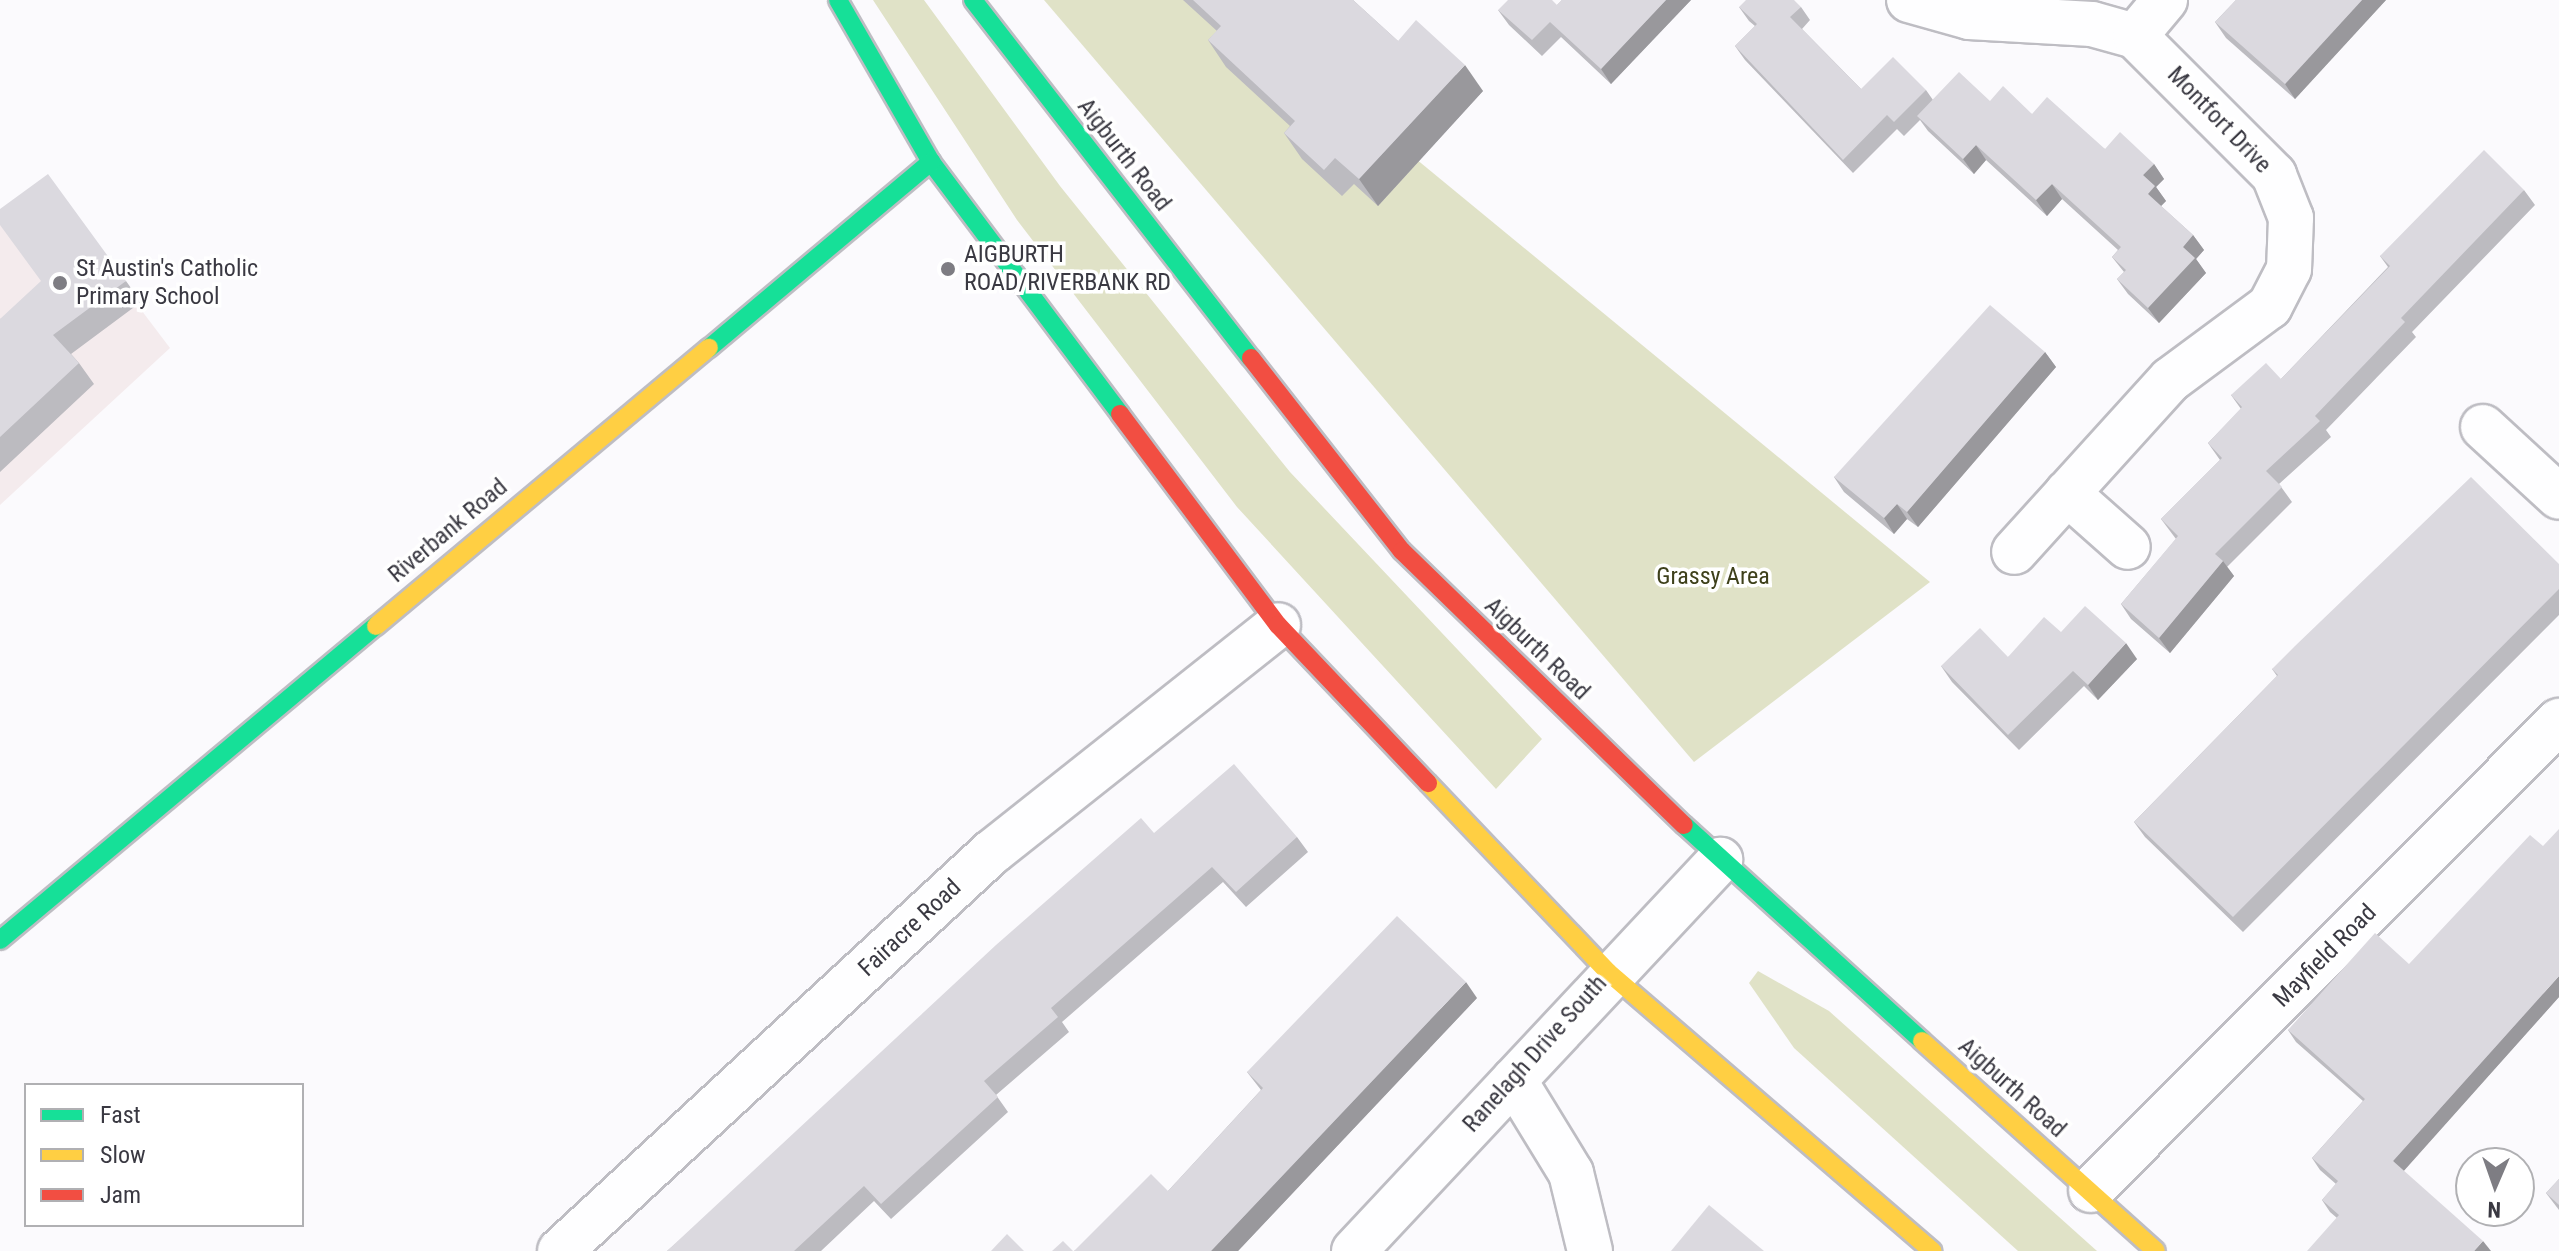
<!DOCTYPE html>
<style>
body{margin:0}
#map{position:relative;width:2559px;height:1251px;overflow:hidden;background:#fbfafd;font-family:"Roboto Condensed",sans-serif}
div>[style]{position:absolute}
[style*='--x']{left:calc(var(--x)*1px);top:calc(var(--y)*1px);width:calc(var(--w)*1px);rotate:calc(var(--a)*1deg)}
.education>*{inset:0;background:#f4ebed}
.green>*{inset:0;background:#e0e2c7}
.roads{filter:drop-shadow(2px 0 #bebdc3) drop-shadow(-2px 0 #bebdc3) drop-shadow(0 2px #bebdc3) drop-shadow(0 -2px #bebdc3)}
.street>*{height:44px;margin:-22px;padding:0 22px;transform-origin:22px;border-radius:22px;background:#fefeff}
.fast>*{height:18px;margin:-9px;padding:0 9px;transform-origin:9px;border-radius:9px;background:#16e098}
.slow>*{height:18px;margin:-9px;padding:0 9px;transform-origin:9px;border-radius:9px;background:#ffcf43}
.jam>*{height:18px;margin:-9px;padding:0 9px;transform-origin:9px;border-radius:9px;background:#f24e42}
.wall>*{inset:0;background:#bcbbc0}
.shaded-wall>*{inset:0;background:#99989c}
.building>*{inset:0;background:#dbd9df}
.dots>*{width:22px;height:22px;translate:-50% -50%;box-sizing:border-box;border:4px solid #fff;border-radius:50%}
span{translate:-50% -50%;white-space:nowrap;text-align:center;line-height:1.15;-webkit-text-stroke:7px #fff;paint-order:stroke}
.street-label{font-size:24px;color:#3a3942}
.poi-label{font-size:24px;color:#3a3942}
.left{translate:0 -50%;text-align:left}
.park-label{font-size:24px;color:#3e401b}
.legend{position:absolute;left:24px;top:1083px;width:280px;height:144px;box-sizing:border-box;background:#fff;border:2px solid #b0b0b3;margin:0;padding:10px 14px;list-style:none;font-size:24px;color:#3a3942}
.legend li{display:flex;align-items:center;gap:16px;height:40px}
.legend b{width:40px;border:2px solid #b0b0b3}
.north{position:absolute;left:2455px;top:1147px;width:80px;height:80px;box-sizing:border-box;background:#fff;border:2px solid #b0b0b3;border-radius:50%;rotate:182deg;font-size:22px;font-weight:700;line-height:32px;text-align:center;color:#3a3942}
.north::after{content:'';display:block;margin:auto;width:28px;height:36px;background:#7e7d83;clip-path:polygon(50% 0,100% 100%,50% 72%,0 100%)}
</style>
<div id="map">
<div class="education">
<i style="clip-path:polygon(45px 183px,170px 348px,0 505px,0 218px)"></i>
</div>
<div class="green">
<i style="clip-path:polygon(873px 0,924px 0,1060px 186px,1290px 472px,1542px 739px,1496px 789px,1237px 507px,1017px 220px)"></i>
<i style="clip-path:polygon(1044px 0,1223px 0,1930px 582px,1694px 762px)"></i>
<i style="clip-path:polygon(1758px 971px,1829px 1011px,2097px 1251px,2018px 1251px,1794px 1048px,1749px 983px)"></i>
</div>
<div class="roads">
<div class="street">
<i style="--x:1909;--y:0;--w:62;--a:15.8"></i>
<i style="--x:1969;--y:17;--w:123;--a:3.3"></i>
<i style="--x:2092;--y:24;--w:45;--a:15.6"></i>
<i style="--x:2135;--y:36;--w:197;--a:45"></i>
<i style="--x:2274;--y:175;--w:46;--a:68.4"></i>
<i style="--x:2291;--y:218;--w:51;--a:92.2"></i>
<i style="--x:2289;--y:269;--w:42;--a:117.2"></i>
<i style="--x:2270;--y:306;--w:124;--a:143.5"></i>
<i style="--x:2170;--y:380;--w:232;--a:132.2"></i>
<i style="--x:2135;--y:36;--w:47;--a:-50.2"></i>
<i style="--x:2483;--y:427;--w:103;--a:42.6"></i>
<i style="--x:2067;--y:493;--w:81;--a:41.5"></i>
<i style="--x:1514;--y:1080;--w:109;--a:58.5"></i>
<i style="--x:1571;--y:1173;--w:80;--a:76.3"></i>
<i style="--x:2091;--y:1190;--w:663;--a:-45.06"></i>
<i style="--x:560;--y:1251;--w:588;--a:-42.73"></i>
<i style="--x:992;--y:852;--w:365;--a:-38.4"></i>
<i style="--x:1354;--y:1251;--w:536;--a:-46.89"></i>
</div>
<div class="fast">
<i style="--x:838;--y:0;--w:187;--a:60.1"></i>
<i style="--x:931;--y:162;--w:315;--a:53.1"></i>
<i style="--x:973;--y:0;--w:453;--a:52.2"></i>
<i style="--x:709;--y:348;--w:290;--a:-40"></i>
<i style="--x:1684;--y:825;--w:321;--a:42.2"></i>
<i style="--x:0;--y:940;--w:490;--a:-39.9"></i>
</div>
<div class="slow">
<i style="--x:376;--y:626;--w:434;--a:-39.9"></i>
<i style="--x:1428;--y:783;--w:261;--a:46.4"></i>
<i style="--x:1608;--y:972;--w:428;--a:40.7"></i>
<i style="--x:1922;--y:1041;--w:314;--a:41.9"></i>
</div>
<div class="jam">
<i style="--x:1251;--y:358;--w:245;--a:52"></i>
<i style="--x:1402;--y:551;--w:393;--a:44.2"></i>
<i style="--x:1120;--y:414;--w:264;--a:53.2"></i>
<i style="--x:1278;--y:625;--w:218;--a:46.5"></i>
</div>
</div>
<div class="wall">
<i style="clip-path:polygon(1183px 0,1353px 0,1398px 41px,1483px 91px,1378px 206px,1354px 184px,1342px 196px,1302px 159px,1284px 133px,1290px 126px,1226px 67px,1208px 40px,1217px 31px)"></i>
<i style="clip-path:polygon(1562px 0,1691px 0,1611px 84px,1561px 37px,1542px 56px,1509px 25px,1498px 10px,1557px 5px)"></i>
<i style="clip-path:polygon(2236px 0,2386px 0,2295px 99px,2226px 38px,2215px 22px)"></i>
<i style="clip-path:polygon(1739px 7px,1801px 7px,1810px 20px,1802px 29px,1861px 89px,1926px 90px,1933px 100px,1990px 101px,2032px 114px,2105px 149px,2154px 164px,2164px 179px,2156px 187px,2166px 201px,2161px 206px,2193px 235px,2204px 250px,2196px 259px,2206px 273px,2159px 323px,2128px 294px,2117px 279px,2124px 272px,2112px 257px,2118px 250px,2062px 199px,2047px 216px,1986px 160px,1974px 174px,1928px 131px,1920px 120px,1904px 136px,1897px 129px,1853px 173px,1745px 60px,1735px 46px,1755px 26px,1749px 21px)"></i>
<i style="clip-path:polygon(2524px 190px,2535px 205px,2412px 332px,2416px 337px,2326px 430px,2331px 437px,2279px 484px,2292px 502px,2227px 567px,2234px 576px,2170px 653px,2131px 619px,2121px 604px,2176px 539px,2161px 519px,2220px 460px,2208px 443px,2241px 409px,2231px 395px,2281px 379px,2388px 267px,2380px 256px)"></i>
<i style="clip-path:polygon(126px 281px,141px 302px,71px 354px,79px 363px,94px 384px,0 472px,0 319px)"></i>
<i style="clip-path:polygon(2045px 352px,2056px 367px,1918px 527px,1907px 519px,1894px 534px,1844px 492px,1834px 477px)"></i>
<i style="clip-path:polygon(2559px 564px,2559px 615px,2243px 932px,2145px 837px,2134px 822px,2277px 676px,2272px 669px)"></i>
<i style="clip-path:polygon(2061px 632px,2137px 659px,2098px 700px,2084px 686px,2019px 750px,1952px 682px,1941px 666px,2008px 657px)"></i>
<i style="clip-path:polygon(1154px 833px,1297px 837px,1308px 852px,1246px 907px,1223px 882px,1062px 1022px,1069px 1032px,996px 1095px,1008px 1112px,891px 1219px,874px 1201px,821px 1251px,667px 1251px)"></i>
<i style="clip-path:polygon(2409px 964px,2559px 997px,2404px 1170px,2337px 1218px,2330px 1212px,2322px 1200px,2336px 1184px,2320px 1170px,2312px 1158px,2363px 1101px,2296px 1042px,2288px 1030px)"></i>
<i style="clip-path:polygon(1477px 998px,1238px 1251px,1074px 1251px,1168px 1191px,1261px 1090px,1247px 1072px)"></i>
<i style="clip-path:polygon(2559px 1179px,2559px 1210px,2546px 1193px)"></i>
</div>
<div class="shaded-wall">
<i style="clip-path:polygon(1666px 0,1691px 0,1611px 84px,1601px 69px)"></i>
<i style="clip-path:polygon(2362px 0,2386px 0,2295px 99px,2285px 84px)"></i>
<i style="clip-path:polygon(1465px 65px,1483px 91px,1378px 206px,1359px 179px)"></i>
<i style="clip-path:polygon(1976px 145px,1986px 160px,1974px 174px,1963px 159px)"></i>
<i style="clip-path:polygon(2154px 164px,2164px 179px,2156px 187px,2166px 201px,2158px 209px,2148px 194px,2143px 175px)"></i>
<i style="clip-path:polygon(2052px 184px,2062px 199px,2047px 216px,2036px 200px)"></i>
<i style="clip-path:polygon(2193px 235px,2204px 250px,2196px 259px,2206px 273px,2159px 323px,2148px 308px,2183px 247px)"></i>
<i style="clip-path:polygon(2045px 352px,2056px 367px,1918px 527px,1907px 512px)"></i>
<i style="clip-path:polygon(1897px 504px,1907px 519px,1894px 534px,1884px 518px)"></i>
<i style="clip-path:polygon(2223px 561px,2234px 576px,2170px 653px,2159px 638px)"></i>
<i style="clip-path:polygon(2126px 643px,2137px 659px,2098px 700px,2088px 685px)"></i>
<i style="clip-path:polygon(2559px 976px,2559px 997px,2402px 1173px,2393px 1161px)"></i>
<i style="clip-path:polygon(1466px 982px,1477px 998px,1238px 1251px,1211px 1251px)"></i>
<i style="clip-path:polygon(2483px 1241px,2491px 1251px,2474px 1251px)"></i>
</div>
<div class="building">
<i style="clip-path:polygon(1193px 0,1353px 0,1398px 41px,1416px 20px,1465px 65px,1359px 179px,1335px 158px,1324px 170px,1284px 133px,1295px 121px,1208px 40px,1221px 26px)"></i>
<i style="clip-path:polygon(1508px 0,1552px 0,1557px 5px,1562px 0,1666px 0,1601px 69px,1550px 22px,1532px 40px,1498px 10px)"></i>
<i style="clip-path:polygon(1746px 0,1794px 0,1801px 7px,1790px 17px,1861px 89px,1893px 57px,1926px 90px,1894px 122px,1887px 115px,1843px 160px,1735px 46px,1757px 24px,1739px 7px)"></i>
<i style="clip-path:polygon(2236px 0,2362px 0,2285px 84px,2215px 22px)"></i>
<i style="clip-path:polygon(1959px 72px,1990px 101px,2003px 86px,2032px 114px,2047px 97px,2105px 149px,2120px 132px,2154px 164px,2143px 175px,2155px 186px,2148px 194px,2193px 235px,2183px 247px,2195px 258px,2148px 308px,2117px 279px,2126px 270px,2112px 257px,2121px 247px,2052px 184px,2036px 200px,1976px 145px,1963px 159px,1917px 116px)"></i>
<i style="clip-path:polygon(2484px 150px,2524px 190px,2401px 318px,2405px 322px,2315px 416px,2320px 421px,2266px 471px,2282px 487px,2215px 554px,2223px 561px,2159px 638px,2121px 604px,2178px 536px,2161px 519px,2222px 458px,2208px 443px,2242px 407px,2231px 395px,2266px 363px,2281px 379px,2390px 266px,2380px 256px)"></i>
<i style="clip-path:polygon(48px 174px,126px 281px,53px 335px,79px 363px,0 437px,0 319px,41px 281px,0 225px,0 209px)"></i>
<i style="clip-path:polygon(1990px 305px,2045px 352px,1907px 512px,1897px 504px,1884px 518px,1834px 477px)"></i>
<i style="clip-path:polygon(2471px 477px,2559px 564px,2559px 589px,2233px 917px,2134px 822px,2278px 675px,2272px 669px,2295px 646px)"></i>
<i style="clip-path:polygon(2085px 606px,2126px 643px,2088px 685px,2073px 671px,2008px 735px,1941px 666px,1980px 628px,2008px 657px,2044px 617px,2061px 632px)"></i>
<i style="clip-path:polygon(1234px 764px,1297px 837px,1236px 892px,1212px 867px,1051px 1008px,1058px 1017px,984px 1081px,998px 1097px,881px 1204px,864px 1186px,794px 1251px,667px 1251px,996px 945px,1141px 818px,1154px 833px)"></i>
<i style="clip-path:polygon(2559px 829px,2559px 976px,2393px 1161px,2483px 1241px,2474px 1251px,2307px 1251px,2339px 1215px,2322px 1200px,2338px 1181px,2312px 1158px,2365px 1099px,2288px 1030px,2375px 933px,2409px 964px,2530px 835px,2543px 846px)"></i>
<i style="clip-path:polygon(1397px 916px,1466px 982px,1211px 1251px,1074px 1251px,1151px 1174px,1168px 1191px,1263px 1088px,1247px 1072px)"></i>
<i style="clip-path:polygon(2559px 1179px,2559px 1205px,2546px 1193px)"></i>
<i style="clip-path:polygon(1709px 1205px,1764px 1251px,1671px 1251px)"></i>
<i style="clip-path:polygon(1007px 1234px,1024px 1251px,991px 1251px)"></i>
<i style="clip-path:polygon(1063px 1241px,1073px 1251px,1052px 1251px)"></i>
</div>
<div class="dots">
<i style="left:948px;top:269px;background:#7e7d83"></i>
<i style="left:60px;top:283px;background:#7e7d83"></i>
</div>
<div class="street-label">
<span style="left:2219px;top:120px;rotate:46deg">Montfort Drive</span>
<span style="left:1124px;top:155px;rotate:52deg">Aigburth Road</span>
<span style="left:448px;top:531px;rotate:-40deg">Riverbank Road</span>
<span style="left:1537px;top:649px;rotate:44deg">Aigburth Road</span>
<span style="left:910px;top:928px;rotate:-43deg">Fairacre Road</span>
<span style="left:2325px;top:956px;rotate:-45deg">Mayfield Road</span>
<span style="left:1535px;top:1054px;rotate:-48deg">Ranelagh Drive South</span>
<span style="left:2012px;top:1088px;rotate:42deg">Aigburth Road</span>
</div>
<div class="poi-label">
<span class="left" style="left:964px;top:269px">AIGBURTH<br>ROAD/RIVERBANK RD</span>
<span class="left" style="left:76px;top:283px">St Austin's Catholic<br>Primary School</span>
</div>
<div class="park-label">
<span style="left:1713px;top:577px">Grassy Area</span>
</div>
<ul class="legend">
<li><b style="height:10px;background:#16e098"></b>Fast</li>
<li><b style="height:10px;background:#ffcf43"></b>Slow</li>
<li><b style="height:10px;background:#f24e42"></b>Jam</li>
</ul>
<div class="north">N</div>
</div>
